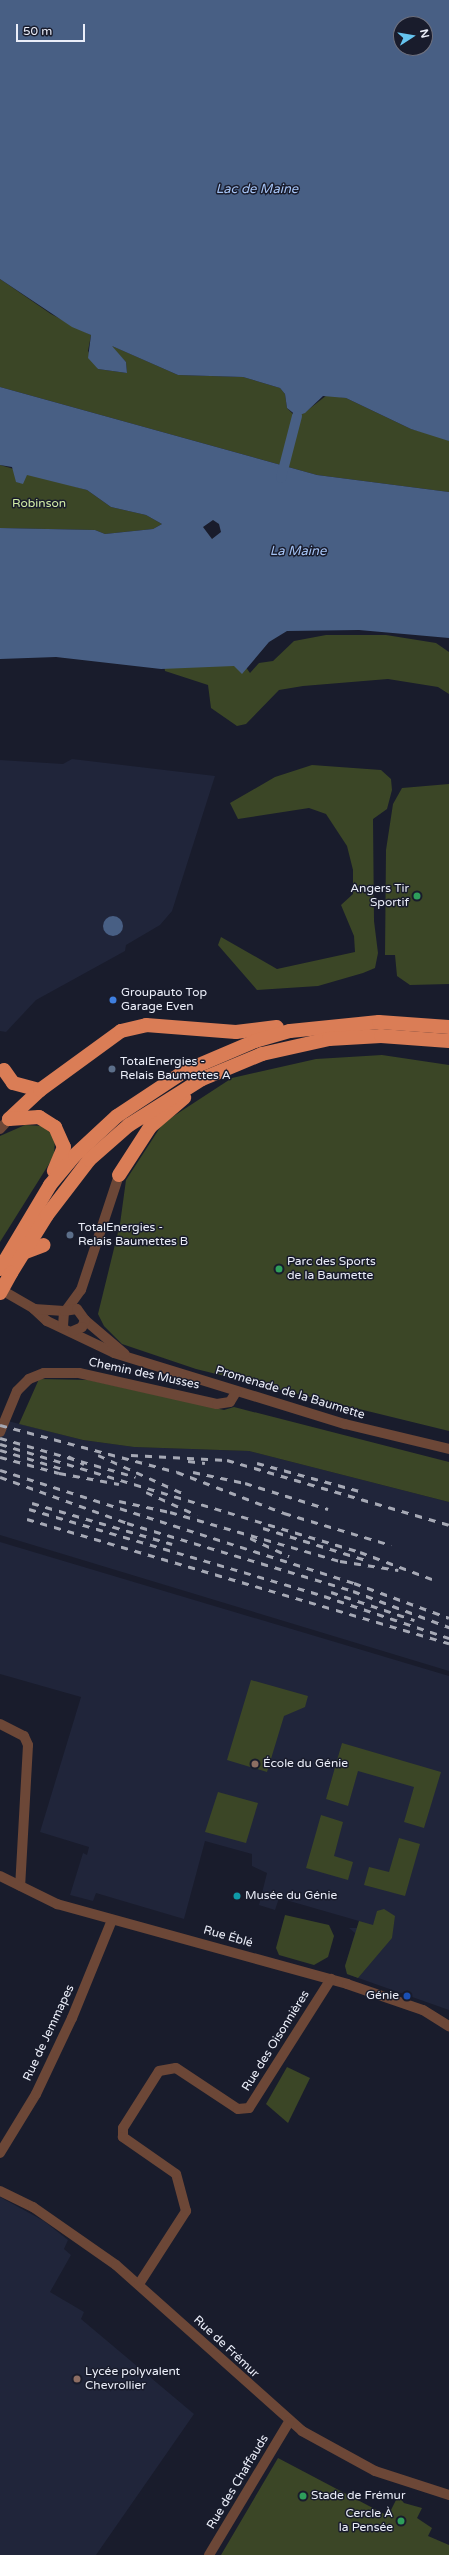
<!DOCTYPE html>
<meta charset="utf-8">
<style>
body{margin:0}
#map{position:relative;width:449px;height:2555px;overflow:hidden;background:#191c2c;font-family:"Varela Round",sans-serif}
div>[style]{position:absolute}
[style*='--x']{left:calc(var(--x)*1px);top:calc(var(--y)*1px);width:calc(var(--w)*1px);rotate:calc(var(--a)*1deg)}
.built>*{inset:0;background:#20253a}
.green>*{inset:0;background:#3b4626}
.water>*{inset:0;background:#485f84}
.round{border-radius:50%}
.canal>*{height:10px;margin:-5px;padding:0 5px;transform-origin:5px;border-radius:5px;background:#485f84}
.minor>*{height:10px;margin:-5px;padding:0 5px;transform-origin:5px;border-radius:5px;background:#6c4737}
.highway>*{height:14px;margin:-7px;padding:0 7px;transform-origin:7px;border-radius:7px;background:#da7d56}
.rail>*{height:3px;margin-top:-1.5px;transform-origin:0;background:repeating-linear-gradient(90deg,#a6a9b5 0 7px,transparent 0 14px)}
.highway-bridge>*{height:14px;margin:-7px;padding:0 7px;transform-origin:7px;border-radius:7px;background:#da7d56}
.dots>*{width:11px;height:11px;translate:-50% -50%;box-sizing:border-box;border:2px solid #191c2c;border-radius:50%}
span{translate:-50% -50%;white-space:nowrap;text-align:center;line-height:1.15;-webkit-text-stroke:3px #191c2c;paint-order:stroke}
.park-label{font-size:12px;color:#d3eea7}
.poi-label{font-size:12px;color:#ebeef9}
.right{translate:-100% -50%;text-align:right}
.left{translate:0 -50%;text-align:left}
.street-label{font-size:12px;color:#ebeef9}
.water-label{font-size:13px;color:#a5c3f4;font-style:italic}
.north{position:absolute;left:393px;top:16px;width:40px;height:40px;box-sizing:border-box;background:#191c2c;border:1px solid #6d707e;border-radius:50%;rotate:78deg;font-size:11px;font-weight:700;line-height:16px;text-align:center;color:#ebeef9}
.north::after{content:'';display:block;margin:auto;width:14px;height:18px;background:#66c4ef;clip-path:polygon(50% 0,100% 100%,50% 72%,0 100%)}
.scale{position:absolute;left:16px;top:24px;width:69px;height:18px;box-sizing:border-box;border:2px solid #ebeef9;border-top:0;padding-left:5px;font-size:12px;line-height:14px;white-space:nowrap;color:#ebeef9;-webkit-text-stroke:3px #191c2c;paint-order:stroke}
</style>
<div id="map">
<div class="built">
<i style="clip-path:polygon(72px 759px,215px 776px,172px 911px,160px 925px,126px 945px,125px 951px,36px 1000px,6px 1032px,0 1031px,0 760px,63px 764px)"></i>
<i style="clip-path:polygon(0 1419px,83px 1440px,134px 1447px,249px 1451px,449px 1502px,449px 1671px,0 1535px)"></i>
<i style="clip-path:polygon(0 1542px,449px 1676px,449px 2010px,347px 1974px,345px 1966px,355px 1933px,349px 1928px,357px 1928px,359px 1921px,279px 1898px,275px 1910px,259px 1905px,267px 1873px,252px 1866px,252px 1854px,205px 1841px,184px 1919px,96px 1893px,93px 1901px,70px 1895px,83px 1853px,87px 1855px,89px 1847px,40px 1832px,81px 1697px,0 1674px)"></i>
<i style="clip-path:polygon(0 2197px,44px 2221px,68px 2240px,64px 2249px,71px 2255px,50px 2292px,84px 2312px,81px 2319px,194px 2414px,96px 2555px,0 2555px)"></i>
</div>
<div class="green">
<i style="clip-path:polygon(0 279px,51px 314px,91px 335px,88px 351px,98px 369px,127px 373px,126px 362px,110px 345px,178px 375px,243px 377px,280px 388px,285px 394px,287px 408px,294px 415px,304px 413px,327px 395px,346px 398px,411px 429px,442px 437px,449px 441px,449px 492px,317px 475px,0 387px)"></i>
<i style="clip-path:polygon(0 465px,87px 490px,111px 507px,146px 515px,162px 524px,153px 529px,105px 534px,95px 530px,0 528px)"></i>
<i style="clip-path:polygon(326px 635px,386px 635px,436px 643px,449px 652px,449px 694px,438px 687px,388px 679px,303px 686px,279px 690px,246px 724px,237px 726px,211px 708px,208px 685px,165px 671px,162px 651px,242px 662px,250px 673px,259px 663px,273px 661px,294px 641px)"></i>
<i style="clip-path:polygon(312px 765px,381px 770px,391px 779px,392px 790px,387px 809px,373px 819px,374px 921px,378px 953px,375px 968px,363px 973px,318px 986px,257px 990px,218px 945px,221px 937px,277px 969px,355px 952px,354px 936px,341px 905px,353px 894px,353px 870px,347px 846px,326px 814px,309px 808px,238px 819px,230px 803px,275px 777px)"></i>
<i style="clip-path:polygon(449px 784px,449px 984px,410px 985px,397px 976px,395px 955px,385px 955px,386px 850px,393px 804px,402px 788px)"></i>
<i style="clip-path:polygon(382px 1055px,449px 1065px,449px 1431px,196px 1369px,122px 1344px,104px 1326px,98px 1314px,120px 1224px,126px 1180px,163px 1123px,232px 1078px,316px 1059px)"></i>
<i style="clip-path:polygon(25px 1125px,44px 1126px,55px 1138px,54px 1156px,0 1242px,0 1136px)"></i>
<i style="clip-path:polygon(39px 1379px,89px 1380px,224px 1410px,234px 1407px,449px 1462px,449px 1502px,249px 1451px,134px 1447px,83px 1440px,19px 1424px)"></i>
<i style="clip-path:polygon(251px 1680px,308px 1696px,305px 1707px,284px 1716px,267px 1772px,227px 1760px)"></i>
<i style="clip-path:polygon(342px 1743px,441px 1772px,424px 1828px,404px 1822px,414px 1787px,358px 1771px,348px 1806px,326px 1799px)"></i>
<i style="clip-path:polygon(218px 1792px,258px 1803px,246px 1843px,205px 1832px)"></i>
<i style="clip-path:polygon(321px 1815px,343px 1822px,334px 1856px,353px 1862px,348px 1880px,306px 1868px)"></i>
<i style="clip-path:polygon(399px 1838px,420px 1844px,405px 1896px,364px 1885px,369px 1867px,389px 1872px)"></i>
<i style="clip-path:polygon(384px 1909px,395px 1916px,392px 1938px,358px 1978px,347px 1974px,345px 1966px,359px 1921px,373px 1925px,377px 1911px)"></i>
<i style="clip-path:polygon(285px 1915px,329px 1925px,334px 1936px,328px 1957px,314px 1965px,279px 1955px,276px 1948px)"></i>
<i style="clip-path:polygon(287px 2067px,310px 2078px,288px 2123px,266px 2104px)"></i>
<i style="clip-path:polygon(278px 2458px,388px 2516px,398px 2496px,404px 2503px,422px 2508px,417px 2518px,432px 2528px,428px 2536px,449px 2545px,449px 2555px,221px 2555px)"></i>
</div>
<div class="water">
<i style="clip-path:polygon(evenodd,0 0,449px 0,449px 441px,411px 429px,346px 398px,323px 396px,305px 413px,297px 416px,287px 408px,285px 394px,280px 388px,243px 377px,178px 375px,112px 346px,126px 362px,127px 373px,98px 369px,88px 358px,91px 335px,72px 327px,0 279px,0 0,401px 24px,425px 24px,425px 48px,401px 48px,401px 24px)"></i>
<i style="clip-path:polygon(evenodd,0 387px,317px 475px,449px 492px,449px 638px,359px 630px,287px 631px,269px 642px,242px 674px,234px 666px,161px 669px,56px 657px,0 659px,0 528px,95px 530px,105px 534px,153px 529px,162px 524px,146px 515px,111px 507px,87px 490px,27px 475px,23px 484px,16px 482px,12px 467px,0 465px,0 387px,213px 520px,219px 524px,221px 532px,212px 539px,203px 527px,213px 520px)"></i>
<i class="round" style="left:103px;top:916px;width:20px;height:20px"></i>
</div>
<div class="canal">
<i style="--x:281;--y:478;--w:64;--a:-75.5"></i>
</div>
<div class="minor">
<i style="--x:0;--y:1129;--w:13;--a:-48"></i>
<i style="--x:0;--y:1289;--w:39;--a:30"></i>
<i style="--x:34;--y:1309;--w:18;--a:43"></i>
<i style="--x:47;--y:1321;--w:74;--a:25.5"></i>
<i style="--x:114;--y:1353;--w:242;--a:17.1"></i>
<i style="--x:345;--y:1424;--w:107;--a:13.5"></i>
<i style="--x:34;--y:1309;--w:30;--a:4"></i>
<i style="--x:67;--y:1309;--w:24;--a:-54"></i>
<i style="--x:81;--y:1290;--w:121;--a:-71.7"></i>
<i style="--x:85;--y:1320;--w:52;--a:40.4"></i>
<i style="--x:63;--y:1326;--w:15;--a:-86"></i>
<i style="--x:64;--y:1311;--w:13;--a:-9"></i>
<i style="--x:77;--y:1309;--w:14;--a:54"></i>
<i style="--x:85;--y:1320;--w:8;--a:113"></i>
<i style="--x:82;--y:1327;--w:10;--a:156"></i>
<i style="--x:0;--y:1432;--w:44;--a:-67.5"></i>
<i style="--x:17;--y:1391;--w:17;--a:-45"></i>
<i style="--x:29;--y:1379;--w:16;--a:-22"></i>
<i style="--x:44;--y:1373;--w:35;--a:0"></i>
<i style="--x:79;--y:1373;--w:141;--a:12.7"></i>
<i style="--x:217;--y:1404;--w:13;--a:-9"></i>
<i style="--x:230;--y:1402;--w:12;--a:-59"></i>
<i style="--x:0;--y:1724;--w:27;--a:27"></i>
<i style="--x:24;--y:1736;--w:10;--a:66"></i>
<i style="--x:28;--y:1745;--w:141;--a:93.2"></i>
<i style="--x:0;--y:1876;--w:64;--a:26.2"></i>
<i style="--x:57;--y:1904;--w:301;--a:15.4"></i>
<i style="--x:347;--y:1984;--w:80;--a:18.9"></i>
<i style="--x:423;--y:2010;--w:31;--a:32"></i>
<i style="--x:0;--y:2153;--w:69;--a:-58.6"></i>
<i style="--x:36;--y:2094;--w:84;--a:-64.7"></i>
<i style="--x:72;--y:2018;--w:106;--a:-67.8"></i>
<i style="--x:0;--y:2191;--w:37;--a:26"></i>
<i style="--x:33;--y:2207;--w:101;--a:34.9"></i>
<i style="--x:116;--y:2265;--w:249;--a:41.7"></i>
<i style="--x:302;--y:2431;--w:83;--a:28.7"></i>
<i style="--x:375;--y:2471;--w:78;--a:18"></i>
<i style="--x:139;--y:2284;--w:87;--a:-57.2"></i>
<i style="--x:186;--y:2211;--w:38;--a:-105"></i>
<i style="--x:176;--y:2174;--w:65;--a:-145.1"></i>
<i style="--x:123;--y:2137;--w:9;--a:-90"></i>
<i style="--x:123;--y:2128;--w:67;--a:-57.7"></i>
<i style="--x:159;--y:2071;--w:17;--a:-10"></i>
<i style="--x:176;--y:2068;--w:74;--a:33.5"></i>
<i style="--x:238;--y:2109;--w:11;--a:-5"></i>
<i style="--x:249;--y:2108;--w:153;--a:-57.6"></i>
<i style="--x:209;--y:2555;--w:155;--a:-59"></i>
</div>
<div class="highway">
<i style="--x:4;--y:1070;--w:16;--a:55"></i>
<i style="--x:13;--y:1083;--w:28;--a:15"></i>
<i style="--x:9;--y:1119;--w:42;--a:-43.1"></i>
<i style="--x:40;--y:1090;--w:100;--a:-36.1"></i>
<i style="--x:121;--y:1031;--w:26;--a:-13"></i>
<i style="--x:146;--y:1025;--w:90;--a:4.4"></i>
<i style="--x:236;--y:1032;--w:41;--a:-7"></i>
<i style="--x:9;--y:1119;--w:30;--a:-4"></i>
<i style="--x:39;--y:1117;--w:19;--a:32"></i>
<i style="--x:55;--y:1127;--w:22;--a:66"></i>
<i style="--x:64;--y:1147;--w:26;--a:113"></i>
<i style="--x:119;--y:1175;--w:57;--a:-57.1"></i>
<i style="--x:150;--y:1127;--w:45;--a:-40.5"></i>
<i style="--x:23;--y:1253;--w:22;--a:-21"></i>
<i style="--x:0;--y:1269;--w:98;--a:-59.2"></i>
<i style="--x:50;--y:1185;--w:39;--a:-50"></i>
<i style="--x:75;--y:1155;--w:57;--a:-42.9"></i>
<i style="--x:117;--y:1116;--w:82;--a:-33.5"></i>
<i style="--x:185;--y:1071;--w:76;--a:-23.2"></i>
<i style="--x:255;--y:1041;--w:36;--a:-16"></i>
<i style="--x:290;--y:1031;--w:89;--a:-5.8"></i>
<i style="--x:379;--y:1022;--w:70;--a:4.1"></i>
<i style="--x:11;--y:1273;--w:68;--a:-58.2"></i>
<i style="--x:47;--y:1215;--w:69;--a:-52.6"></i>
<i style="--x:89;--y:1160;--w:53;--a:-41.2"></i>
<i style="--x:129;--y:1125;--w:86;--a:-32.2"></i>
<i style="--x:202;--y:1079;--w:65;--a:-22.6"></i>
<i style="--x:262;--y:1054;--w:69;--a:-12.6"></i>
<i style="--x:329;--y:1039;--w:52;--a:-3.3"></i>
<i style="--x:381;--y:1036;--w:68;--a:4.2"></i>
</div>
<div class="rail">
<i style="--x:0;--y:1425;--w:183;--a:14.9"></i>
<i style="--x:177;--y:1472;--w:115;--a:21"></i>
<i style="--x:284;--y:1513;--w:112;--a:16.7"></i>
<i style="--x:0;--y:1438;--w:141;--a:16"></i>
<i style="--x:0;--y:1444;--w:376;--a:16.7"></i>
<i style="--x:360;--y:1552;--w:77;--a:20.6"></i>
<i style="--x:0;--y:1450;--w:66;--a:16.8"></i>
<i style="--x:98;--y:1455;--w:92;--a:24.3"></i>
<i style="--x:131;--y:1455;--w:96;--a:3"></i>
<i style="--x:227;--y:1460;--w:231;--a:16.3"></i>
<i style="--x:68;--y:1456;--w:18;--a:27"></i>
<i style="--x:0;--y:1457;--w:61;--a:15.2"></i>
<i style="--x:59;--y:1473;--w:61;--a:10.4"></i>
<i style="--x:188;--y:1461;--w:17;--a:7"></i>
<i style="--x:257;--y:1463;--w:110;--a:15.3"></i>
<i style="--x:0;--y:1470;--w:372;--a:17.7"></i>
<i style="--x:354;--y:1583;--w:101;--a:20.2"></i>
<i style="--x:193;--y:1472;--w:53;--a:11.9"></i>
<i style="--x:245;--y:1483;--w:87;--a:17.4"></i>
<i style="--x:0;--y:1477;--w:135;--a:19.9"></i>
<i style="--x:127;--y:1523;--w:236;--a:16.7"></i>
<i style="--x:353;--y:1591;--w:103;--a:20.6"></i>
<i style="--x:146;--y:1492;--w:56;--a:24.3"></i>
<i style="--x:119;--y:1501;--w:52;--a:12.2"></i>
<i style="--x:170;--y:1512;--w:177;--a:16.1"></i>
<i style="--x:340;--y:1561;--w:59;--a:8.8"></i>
<i style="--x:32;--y:1503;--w:146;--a:16.3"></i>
<i style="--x:29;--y:1509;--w:308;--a:16.4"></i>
<i style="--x:324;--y:1596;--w:132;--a:18.6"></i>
<i style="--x:27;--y:1519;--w:440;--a:16.4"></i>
<i style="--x:263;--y:1528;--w:111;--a:17.3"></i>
<i style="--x:250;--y:1538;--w:43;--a:24.8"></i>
<i style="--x:331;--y:1592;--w:88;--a:18.6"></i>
</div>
<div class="highway-bridge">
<i style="--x:0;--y:1293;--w:23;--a:-61"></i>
</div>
<div class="dots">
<i style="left:417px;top:896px;background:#2e9e5b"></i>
<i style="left:113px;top:1000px;background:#3f7fe0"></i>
<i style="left:112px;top:1069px;background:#5c6f8a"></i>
<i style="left:70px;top:1235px;background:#5c6f8a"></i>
<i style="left:279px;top:1269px;background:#2e9e5b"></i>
<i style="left:255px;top:1764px;background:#8d6e63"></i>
<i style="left:237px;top:1896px;background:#0f9aa8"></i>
<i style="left:407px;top:1996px;background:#1a4fb4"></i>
<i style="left:77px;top:2379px;background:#8d6e63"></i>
<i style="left:303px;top:2496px;background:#2e9e5b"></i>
<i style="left:401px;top:2521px;background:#2e9e5b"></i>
</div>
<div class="park-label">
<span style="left:39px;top:504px">Robinson</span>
</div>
<div class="poi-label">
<span class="right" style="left:409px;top:896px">Angers Tir<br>Sportif</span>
<span class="left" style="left:121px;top:1000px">Groupauto Top<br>Garage Even</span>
<span class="left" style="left:120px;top:1069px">TotalEnergies -<br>Relais Baumettes A</span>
<span class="left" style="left:78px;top:1235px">TotalEnergies -<br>Relais Baumettes B</span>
<span class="left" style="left:287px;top:1269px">Parc des Sports<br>de la Baumette</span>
<span class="left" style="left:263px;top:1764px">École du Génie</span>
<span class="left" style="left:245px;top:1896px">Musée du Génie</span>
<span class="right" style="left:399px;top:1996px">Génie</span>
<span class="left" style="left:85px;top:2379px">Lycée polyvalent<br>Chevrollier</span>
<span class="left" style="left:311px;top:2496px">Stade de Frémur</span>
<span class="right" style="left:393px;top:2521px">Cercle À<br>la Pensée</span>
</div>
<div class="street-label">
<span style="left:144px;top:1374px;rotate:12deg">Chemin des Musses</span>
<span style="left:290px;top:1393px;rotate:17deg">Promenade de la Baumette</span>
<span style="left:228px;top:1937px;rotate:16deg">Rue Éblé</span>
<span style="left:49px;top:2033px;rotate:-65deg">Rue de Jemmapes</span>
<span style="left:276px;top:2041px;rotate:-58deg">Rue des Oisonnières</span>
<span style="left:226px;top:2347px;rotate:43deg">Rue de Frémur</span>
<span style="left:238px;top:2482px;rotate:-59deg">Rue des Chaffauds</span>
</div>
<div class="water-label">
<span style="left:257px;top:189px">Lac de Maine</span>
<span style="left:298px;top:551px">La Maine</span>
</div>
<div class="north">N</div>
<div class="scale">50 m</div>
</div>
